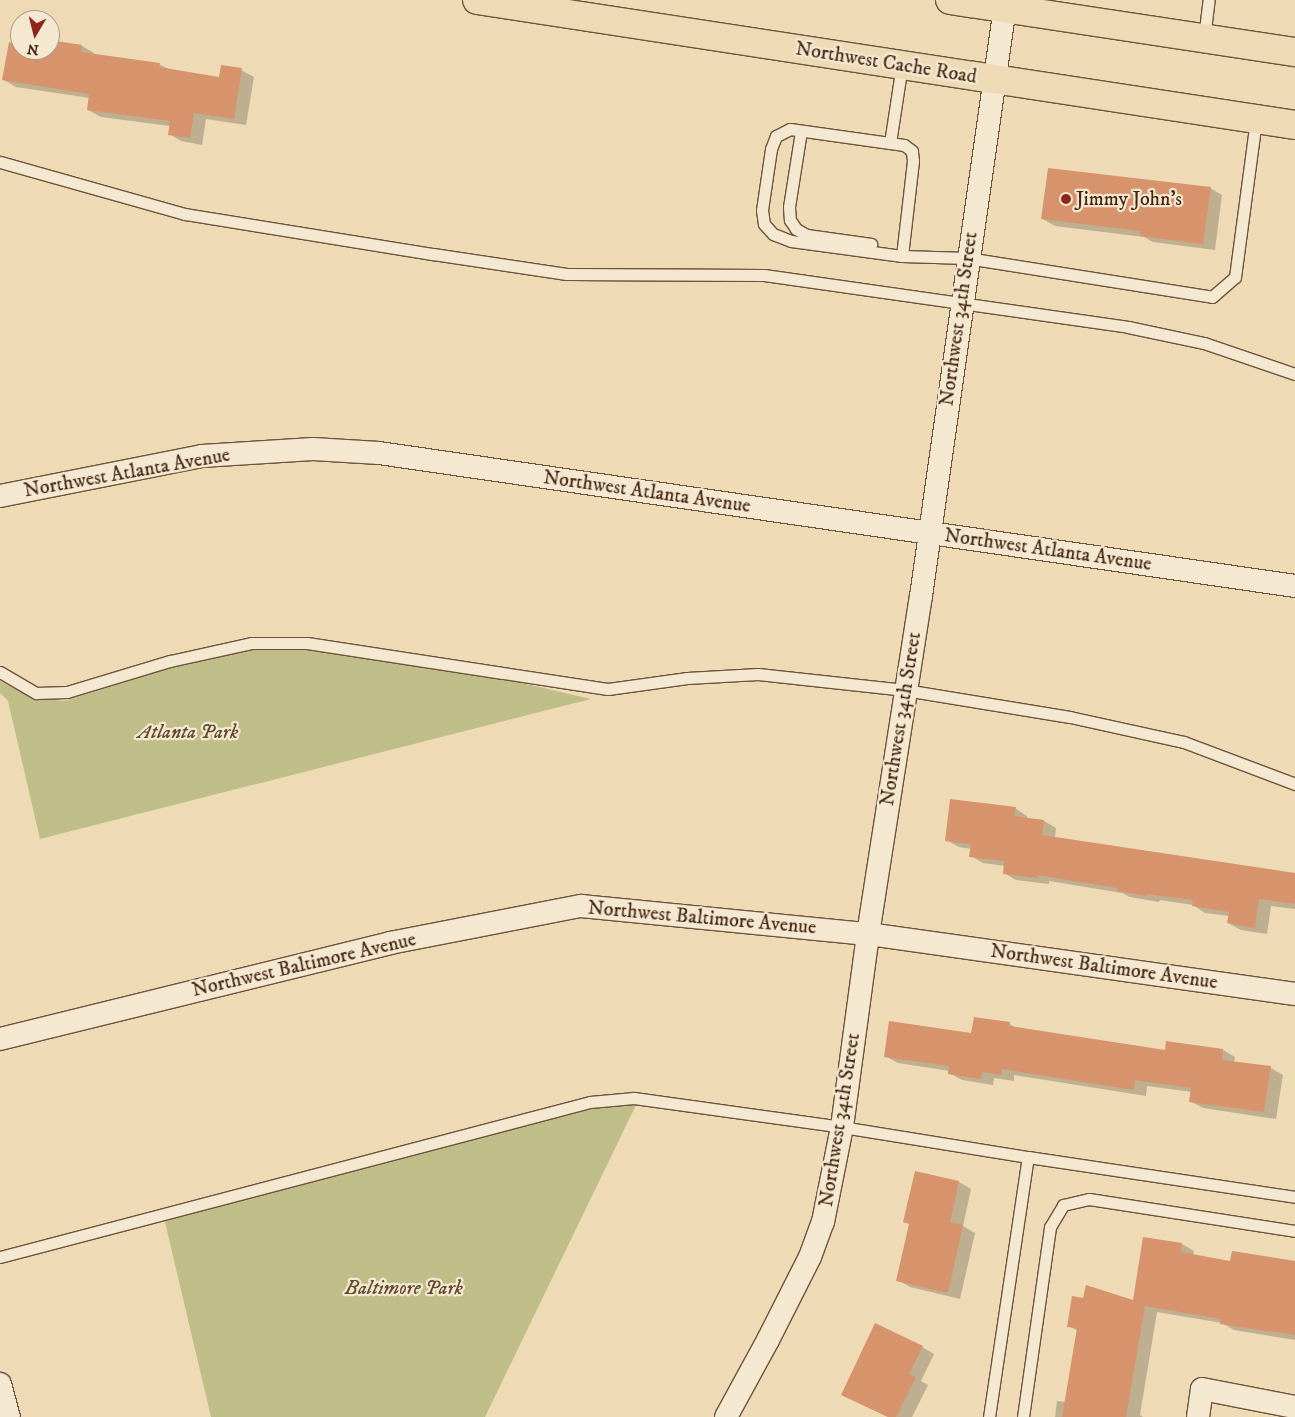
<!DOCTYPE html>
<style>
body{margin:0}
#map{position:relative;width:1295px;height:1417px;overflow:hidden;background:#eedbb6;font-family:"IM FELL DW Pica",serif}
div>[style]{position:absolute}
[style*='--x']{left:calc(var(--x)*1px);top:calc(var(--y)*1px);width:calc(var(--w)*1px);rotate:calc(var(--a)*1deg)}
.green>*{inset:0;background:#bfbe89}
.shadow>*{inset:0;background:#0003}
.building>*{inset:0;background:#d7936b}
.roads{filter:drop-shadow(1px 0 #6e523d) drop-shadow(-1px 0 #6e523d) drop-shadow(0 1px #6e523d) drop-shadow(0 -1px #6e523d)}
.lane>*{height:11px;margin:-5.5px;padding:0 5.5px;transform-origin:5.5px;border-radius:5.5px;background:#f4e8d0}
.street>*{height:22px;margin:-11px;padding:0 11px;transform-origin:11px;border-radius:11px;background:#f4e8d0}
.primary>*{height:28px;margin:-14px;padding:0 14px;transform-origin:14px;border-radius:14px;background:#eedbb6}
.dots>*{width:14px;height:14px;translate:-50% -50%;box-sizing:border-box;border:2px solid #f4e8d0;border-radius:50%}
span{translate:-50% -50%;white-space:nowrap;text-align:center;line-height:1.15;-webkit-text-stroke:4.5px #f4e8d0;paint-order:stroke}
.street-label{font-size:20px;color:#432415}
.poi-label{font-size:20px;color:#432415}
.left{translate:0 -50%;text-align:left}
.park-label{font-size:20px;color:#624a32;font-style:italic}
.north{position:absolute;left:10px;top:10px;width:50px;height:50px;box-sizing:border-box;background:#f4e8d0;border:1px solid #ad9a85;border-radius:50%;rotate:188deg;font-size:14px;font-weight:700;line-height:20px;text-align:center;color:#432415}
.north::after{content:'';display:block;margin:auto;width:18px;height:22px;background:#8f2418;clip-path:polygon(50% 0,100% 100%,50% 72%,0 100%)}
</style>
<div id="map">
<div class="green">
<i style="clip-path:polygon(304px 646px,492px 676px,591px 699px,40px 839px,8px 701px,0 693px,0 681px,34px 698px,64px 701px,170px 668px,252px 647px)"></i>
<i style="clip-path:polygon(637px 1103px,485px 1417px,211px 1417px,164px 1218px,589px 1107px)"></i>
</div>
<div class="shadow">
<i style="clip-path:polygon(50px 41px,82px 46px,94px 53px,93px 55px,159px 64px,170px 70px,220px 78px,241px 70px,254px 77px,246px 125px,206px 119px,202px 145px,181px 141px,169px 134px,170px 126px,101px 117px,88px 110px,90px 98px,16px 87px,4px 80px,20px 45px,20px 50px,50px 50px)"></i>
<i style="clip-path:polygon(1210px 188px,1222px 195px,1215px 250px,1153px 242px,1144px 237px,1055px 226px,1043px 219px)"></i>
<i style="clip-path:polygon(1015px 808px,1027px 816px,1027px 819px,1044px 821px,1056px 828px,1055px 838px,1295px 874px,1295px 909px,1271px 906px,1267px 934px,1241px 930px,1228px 923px,1229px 916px,1205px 913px,1193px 905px,1160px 900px,1159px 902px,1130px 897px,1122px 893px,1049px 881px,1049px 884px,1016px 880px,1004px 873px,1005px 866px,983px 863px,971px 856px,972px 849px,959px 847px,946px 840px)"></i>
<i style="clip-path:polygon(1009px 1024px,1017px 1028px,1166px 1051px,1223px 1050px,1235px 1057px,1234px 1063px,1271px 1068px,1283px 1075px,1276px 1119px,1203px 1108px,1190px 1101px,1192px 1092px,1147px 1086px,1146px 1096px,1014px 1075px,1014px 1081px,994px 1078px,993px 1085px,962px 1080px,949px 1073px,950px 1071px,898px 1063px,885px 1056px)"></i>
<i style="clip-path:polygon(916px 1173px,959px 1182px,971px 1189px,963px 1226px,975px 1233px,960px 1299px,910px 1287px,898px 1280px,911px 1225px)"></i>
<i style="clip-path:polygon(1182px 1244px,1194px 1251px,1193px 1255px,1231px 1262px,1295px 1264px,1295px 1340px,1234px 1330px,1222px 1323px,1157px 1312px,1140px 1415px,1143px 1417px,1055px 1417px,1057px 1401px,1066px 1402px,1078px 1331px,1069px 1326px,1084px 1299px,1134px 1301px)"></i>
<i style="clip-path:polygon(922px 1347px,934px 1354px,921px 1381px,928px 1385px,912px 1417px,888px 1417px,855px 1401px)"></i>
</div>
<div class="building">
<i style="clip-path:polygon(50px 40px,82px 45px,81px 52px,160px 63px,159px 67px,219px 77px,221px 65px,242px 68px,234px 119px,194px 113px,190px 138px,168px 135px,170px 121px,87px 110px,89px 94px,2px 80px,9px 42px,20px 44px,20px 50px,50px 50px)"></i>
<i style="clip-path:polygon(1048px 168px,1211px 187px,1203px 244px,1140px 236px,1140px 231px,1041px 219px)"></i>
<i style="clip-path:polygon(950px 799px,1016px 807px,1014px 816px,1044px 820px,1042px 835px,1295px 873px,1295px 904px,1259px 899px,1255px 928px,1227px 923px,1229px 912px,1192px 906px,1193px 900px,1147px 894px,1147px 896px,1117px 891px,1117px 888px,1037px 875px,1037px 878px,1003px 874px,1004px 861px,969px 857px,971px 844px,945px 841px)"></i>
<i style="clip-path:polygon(974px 1017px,1010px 1022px,1009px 1026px,1165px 1050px,1166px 1041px,1223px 1049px,1222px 1060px,1271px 1066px,1264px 1112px,1189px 1102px,1191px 1088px,1135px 1080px,1134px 1090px,1002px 1069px,1002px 1075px,982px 1072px,981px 1079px,948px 1074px,949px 1066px,884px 1057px,889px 1021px,971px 1033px)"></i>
<i style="clip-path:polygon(915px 1171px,959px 1181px,950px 1222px,963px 1225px,948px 1293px,896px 1281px,909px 1224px,903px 1222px)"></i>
<i style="clip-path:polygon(1143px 1237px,1182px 1243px,1181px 1252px,1230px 1261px,1232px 1251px,1295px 1261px,1295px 1335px,1220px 1324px,1221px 1319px,1145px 1306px,1126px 1417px,1062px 1417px,1077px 1328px,1067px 1327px,1072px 1296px,1083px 1298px,1086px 1285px,1133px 1300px)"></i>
<i style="clip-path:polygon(875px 1323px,923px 1346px,909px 1374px,916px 1377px,896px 1417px,888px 1417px,841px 1395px)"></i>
</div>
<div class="roads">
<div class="lane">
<i style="--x:1204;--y:38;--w:38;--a:-83"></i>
<i style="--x:801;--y:131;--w:77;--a:99"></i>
<i style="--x:789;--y:207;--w:13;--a:86"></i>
<i style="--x:790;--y:220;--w:11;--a:56"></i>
<i style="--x:796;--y:229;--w:13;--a:29"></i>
<i style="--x:807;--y:235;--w:65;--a:8"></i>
<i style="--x:890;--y:143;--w:79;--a:-81.3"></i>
<i style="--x:0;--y:162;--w:192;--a:15.7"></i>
<i style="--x:185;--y:214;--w:251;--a:9.2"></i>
<i style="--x:433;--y:254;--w:135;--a:8.5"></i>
<i style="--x:567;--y:274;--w:197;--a:0.3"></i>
<i style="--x:764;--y:275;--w:368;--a:8.1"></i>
<i style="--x:1128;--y:327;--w:78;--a:11.9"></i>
<i style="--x:1204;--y:343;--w:96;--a:18.8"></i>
<i style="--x:902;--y:256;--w:96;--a:-83.4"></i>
<i style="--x:913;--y:161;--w:10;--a:-96"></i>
<i style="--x:912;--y:151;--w:10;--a:-143"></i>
<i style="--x:904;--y:145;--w:115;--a:-172"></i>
<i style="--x:790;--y:129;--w:16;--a:153"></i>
<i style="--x:776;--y:136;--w:14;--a:111"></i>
<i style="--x:771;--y:149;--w:62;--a:98.4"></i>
<i style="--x:762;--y:210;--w:14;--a:82"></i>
<i style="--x:764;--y:224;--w:13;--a:48"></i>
<i style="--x:773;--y:234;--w:19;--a:21"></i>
<i style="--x:791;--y:241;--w:112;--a:7.7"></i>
<i style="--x:902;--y:256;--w:65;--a:1.8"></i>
<i style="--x:967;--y:258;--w:248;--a:9"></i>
<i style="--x:1212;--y:297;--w:30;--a:-41"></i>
<i style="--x:1235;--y:277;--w:159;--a:-82.4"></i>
<i style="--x:0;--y:672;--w:42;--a:30.3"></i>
<i style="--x:36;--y:693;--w:31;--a:-2"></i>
<i style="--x:67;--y:692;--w:108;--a:-16.8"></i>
<i style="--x:170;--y:661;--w:83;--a:-12.5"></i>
<i style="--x:251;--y:643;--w:56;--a:0"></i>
<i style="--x:307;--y:643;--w:304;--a:8.7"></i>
<i style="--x:608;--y:689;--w:80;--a:-7.9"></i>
<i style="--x:687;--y:678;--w:71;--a:-3.2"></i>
<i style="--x:758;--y:674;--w:148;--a:6.2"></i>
<i style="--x:905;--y:690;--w:167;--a:9.3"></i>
<i style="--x:1070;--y:717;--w:117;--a:12.4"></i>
<i style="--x:1184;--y:742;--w:119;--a:20.7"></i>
<i style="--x:0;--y:1257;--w:610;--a:-14.72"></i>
<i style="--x:590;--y:1102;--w:44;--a:-5.2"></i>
<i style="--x:634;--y:1098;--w:210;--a:7.9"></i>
<i style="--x:842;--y:1127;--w:188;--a:9.2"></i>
<i style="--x:989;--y:1417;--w:263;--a:-81.5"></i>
<i style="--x:1028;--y:1157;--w:270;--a:8.5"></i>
<i style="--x:1023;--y:1417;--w:192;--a:-81.9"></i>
<i style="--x:1050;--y:1227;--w:26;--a:-59"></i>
<i style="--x:1063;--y:1205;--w:27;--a:-13"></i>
<i style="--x:1089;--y:1199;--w:208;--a:8.8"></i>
</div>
<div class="street">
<i style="--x:0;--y:496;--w:206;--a:-11.2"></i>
<i style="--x:202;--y:456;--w:111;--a:-3.6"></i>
<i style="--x:313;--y:449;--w:66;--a:3.5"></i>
<i style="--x:379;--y:453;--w:926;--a:8.26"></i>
<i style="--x:0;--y:1039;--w:402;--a:-13.8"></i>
<i style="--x:390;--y:943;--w:195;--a:-11"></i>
<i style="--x:581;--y:906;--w:288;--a:5.6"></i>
<i style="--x:868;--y:934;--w:431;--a:8"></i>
<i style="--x:0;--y:1384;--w:34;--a:75"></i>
<i style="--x:726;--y:1417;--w:88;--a:-61.4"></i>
<i style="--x:768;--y:1340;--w:93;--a:-63.2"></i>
<i style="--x:810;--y:1257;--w:37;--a:-70"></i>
<i style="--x:823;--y:1222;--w:97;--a:-78.7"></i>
<i style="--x:842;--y:1127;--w:195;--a:-82.3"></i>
<i style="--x:868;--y:934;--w:342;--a:-81.1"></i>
<i style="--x:921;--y:596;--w:602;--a:-81.88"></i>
<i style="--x:1198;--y:1417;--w:28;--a:-82"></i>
<i style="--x:1202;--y:1389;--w:95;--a:11"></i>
</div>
<div class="primary">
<i style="--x:477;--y:0;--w:827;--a:8.69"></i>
<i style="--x:950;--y:0;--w:349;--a:8.6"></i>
</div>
</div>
<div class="dots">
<i style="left:1066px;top:199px;background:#8f2418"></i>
</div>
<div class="street-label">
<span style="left:886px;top:63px;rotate:9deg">Northwest Cache Road</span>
<span style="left:959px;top:319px;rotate:-82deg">Northwest 34th Street</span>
<span style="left:127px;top:473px;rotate:-10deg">Northwest Atlanta Avenue</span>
<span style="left:647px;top:492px;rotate:8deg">Northwest Atlanta Avenue</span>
<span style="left:1048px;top:550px;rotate:8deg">Northwest Atlanta Avenue</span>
<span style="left:901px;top:719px;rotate:-81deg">Northwest 34th Street</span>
<span style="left:702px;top:918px;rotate:5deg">Northwest Baltimore Avenue</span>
<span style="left:304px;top:965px;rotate:-13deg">Northwest Baltimore Avenue</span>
<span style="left:1104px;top:967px;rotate:8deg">Northwest Baltimore Avenue</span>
<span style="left:840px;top:1120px;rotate:-81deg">Northwest 34th Street</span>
</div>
<div class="poi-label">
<span class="left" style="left:1076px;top:199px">Jimmy John's</span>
</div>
<div class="park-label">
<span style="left:188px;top:732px">Atlanta Park</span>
<span style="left:404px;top:1288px">Baltimore Park</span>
</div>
<div class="north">N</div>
</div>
